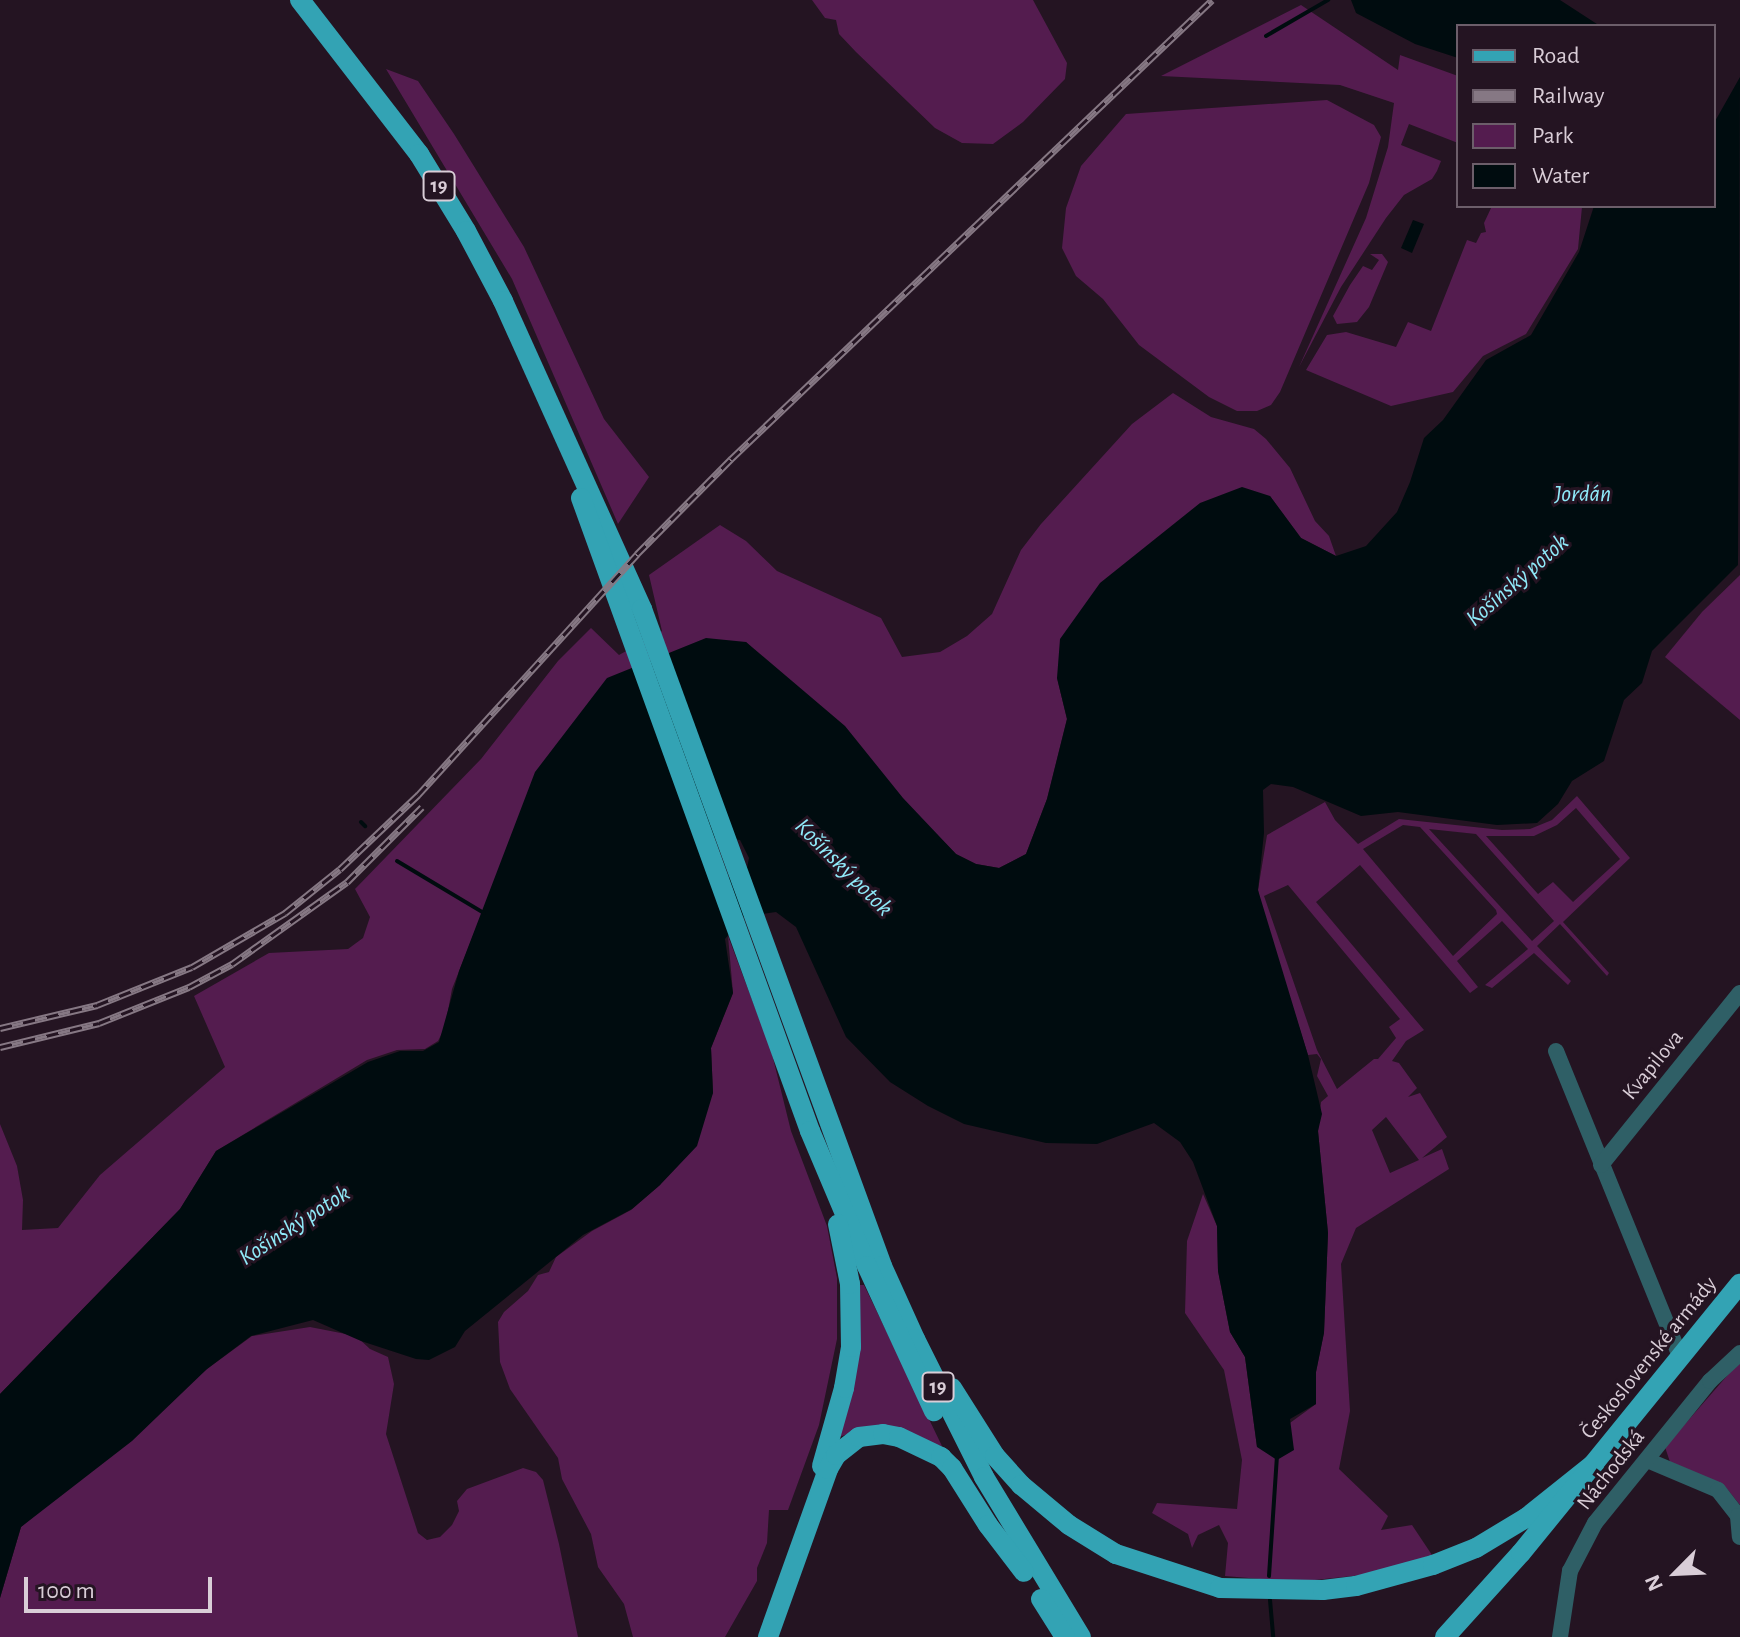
<!DOCTYPE html>
<meta charset="utf-8">
<style>
body{margin:0}
#map{position:relative;width:1740px;height:1637px;overflow:hidden;background:#241422;font-family:"Alegreya Sans",sans-serif}
div>[style]{position:absolute}
[style*='--x']{left:calc(var(--x)*1px);top:calc(var(--y)*1px);width:calc(var(--w)*1px);rotate:calc(var(--a)*1deg)}
.green>*{inset:0;background:#541c4f}
.water>*{inset:0;background:#000c0f}
.stream>*{height:4px;margin:-2px;padding:0 2px;transform-origin:2px;border-radius:2px;background:#000c0f}
.minor>*{height:16px;margin:-8px;padding:0 8px;transform-origin:8px;border-radius:8px;background:#2f5f66}
.major>*{height:20px;margin:-10px;padding:0 10px;transform-origin:10px;border-radius:10px;background:#33a3b4}
.rail>*{height:7px;margin-top:-3.5px;transform-origin:0;background:repeating-linear-gradient(90deg,#241422 0 12px,#867884 0 24px);box-sizing:border-box;border-block:2px solid #867884}
span{translate:-50% -50%;white-space:nowrap;text-align:center;line-height:1.15;-webkit-text-stroke:6px #241422;paint-order:stroke}
.shield-label span{padding:2px 6px;background:#241422;border:2px solid;border-radius:6px;-webkit-text-stroke-width:0}
.shield-label{font-size:20px;color:#d9cdd7;font-weight:700}
.street-label{font-size:22px;color:#d9cdd7}
.water-label{font-size:24px;color:#90eaf9;font-style:italic}
.legend{position:absolute;left:1456px;top:24px;width:260px;height:184px;box-sizing:border-box;background:#241422;border:2px solid #6c5e6a;margin:0;padding:10px 14px;list-style:none;font-size:24px;color:#d9cdd7}
.legend li{display:flex;align-items:center;gap:16px;height:40px}
.legend b{width:40px;border:2px solid #6c5e6a}
.north{position:absolute;left:1636px;top:1533px;width:80px;height:80px;-webkit-text-stroke:6px #241422;paint-order:stroke;rotate:246deg;font-size:22px;font-weight:700;line-height:32px;text-align:center;color:#d9cdd7}
.north::after{content:'';display:block;margin:auto;width:28px;height:36px;background:#d9cdd7;clip-path:polygon(50% 0,100% 100%,50% 72%,0 100%)}
.scale{position:absolute;left:24px;top:1577px;width:188px;height:36px;box-sizing:border-box;border:4px solid #d9cdd7;border-top:0;padding-left:10px;font-size:24px;line-height:28px;white-space:nowrap;color:#d9cdd7;-webkit-text-stroke:6px #241422;paint-order:stroke}
</style>
<div id="map">
<div class="green">
<i style="clip-path:polygon(812px 0,1033px 0,1067px 63px,1065px 79px,1023px 122px,993px 144px,962px 143px,935px 128px,856px 52px,839px 34px,836px 20px,825px 18px)"></i>
<i style="clip-path:polygon(1301px 5px,1398px 70px,1400px 55px,1458px 76px,1458px 143px,1409px 124px,1401px 145px,1441px 161px,1437px 171px,1432px 179px,1404px 195px,1386px 218px,1341px 287px,1299px 367px,1366px 218px,1388px 147px,1394px 103px,1340px 85px,1161px 76px)"></i>
<i style="clip-path:polygon(386px 69px,418px 81px,454px 134px,524px 247px,604px 419px,649px 477px,618px 524px,512px 279px)"></i>
<i style="clip-path:polygon(1327px 100px,1374px 125px,1381px 137px,1369px 183px,1280px 392px,1271px 405px,1257px 411px,1237px 411px,1209px 397px,1139px 345px,1103px 299px,1076px 276px,1062px 248px,1066px 208px,1081px 166px,1126px 114px)"></i>
<i style="clip-path:polygon(1492px 206px,1582px 207px,1578px 249px,1526px 334px,1483px 356px,1453px 392px,1391px 406px,1306px 370px,1327px 335px,1346px 332px,1396px 347px,1408px 322px,1431px 331px,1467px 240px,1476px 243px,1481px 233px,1486px 232px,1484px 223px)"></i>
<i style="clip-path:polygon(1370px 254px,1382px 254px,1388px 262px,1369px 307px,1357px 322px,1337px 324px,1333px 316px,1350px 285px,1363px 266px,1372px 270px,1379px 260px)"></i>
<i style="clip-path:polygon(1173px 393px,1211px 417px,1254px 429px,1266px 439px,1290px 468px,1315px 521px,1329px 536px,1336px 556px,1301px 538px,1270px 496px,1057px 678px,1067px 719px,1047px 799px,1026px 854px,999px 868px,976px 864px,956px 854px,746px 642px,497px 875px,452px 989px,445px 1027px,438px 1041px,425px 1049px,397px 1050px,367px 1060px,216px 1151px,180px 1209px,0 1394px,0 1124px,17px 1166px,23px 1200px,22px 1230px,58px 1228px,100px 1175px,225px 1067px,194px 996px,269px 953px,348px 949px,363px 938px,370px 917px,355px 889px,481px 759px,558px 661px,591px 628px,619px 655px,662px 631px,649px 575px,720px 525px,746px 541px,777px 571px,881px 618px,902px 657px,940px 652px,967px 636px,992px 614px,1021px 550px,1041px 524px,1132px 424px)"></i>
<i style="clip-path:polygon(1740px 575px,1740px 720px,1665px 657px,1702px 612px)"></i>
<i style="clip-path:polygon(evenodd,1577px 796px,1630px 858px,1563px 922px,1609px 973px,1607px 976px,1560px 924px,1537px 946px,1571px 981px,1568px 985px,1534px 953px,1492px 988px,1485px 985px,1528px 949px,1502px 921px,1457px 961px,1478px 987px,1470px 993px,1360px 865px,1316px 902px,1424px 1030px,1406px 1041px,1392px 1061px,1399px 1063px,1417px 1088px,1408px 1097px,1420px 1093px,1447px 1137px,1422px 1158px,1442px 1149px,1449px 1169px,1356px 1228px,1341px 1264px,1350px 1411px,1339px 1469px,1388px 1516px,1381px 1530px,1412px 1525px,1432px 1555px,1373px 1574px,1295px 1582px,1225px 1576px,1228px 1543px,1219px 1525px,1198px 1535px,1192px 1548px,1188px 1534px,1152px 1513px,1157px 1503px,1237px 1509px,1242px 1460px,1224px 1370px,1185px 1313px,1187px 1241px,1203px 1194px,1217px 1226px,1218px 1271px,1230px 1332px,1245px 1357px,1257px 1447px,1316px 1404px,1316px 1372px,1324px 1332px,1328px 1233px,1318px 1131px,1321px 1102px,1328px 1096px,1317px 1076px,1321px 1059px,1317px 1054px,1308px 1055px,1260px 904px,1258px 890px,1267px 835px,1325px 802px,1335px 820px,1358px 844px,1399px 819px,1502px 830px,1530px 829px,1552px 820px,1577px 796px,1576px 808px,1620px 859px,1573px 902px,1553px 882px,1538px 894px,1486px 836px,1534px 836px,1557px 825px,1576px 808px,1577px 796px,1403px 825px,1420px 827px,1496px 910px,1497px 914px,1453px 956px,1363px 849px,1403px 825px,1577px 796px,1429px 829px,1476px 834px,1554px 921px,1532px 941px,1429px 829px,1577px 796px,1288px 885px,1400px 1019px,1389px 1027px,1396px 1038px,1378px 1059px,1374px 1059px,1337px 1089px,1317px 1050px,1264px 896px,1288px 885px,1577px 796px,1386px 1117px,1419px 1160px,1390px 1173px,1372px 1130px,1386px 1117px)"></i>
<i style="clip-path:polygon(728px 936px,771px 1050px,791px 1131px,827px 1226px,837px 1278px,837px 1339px,819px 1425px,788px 1510px,769px 1510px,767px 1543px,757px 1568px,757px 1581px,725px 1637px,633px 1637px,624px 1604px,598px 1567px,591px 1534px,562px 1479px,558px 1458px,510px 1389px,500px 1362px,498px 1322px,504px 1312px,528px 1291px,538px 1275px,549px 1272px,556px 1257px,592px 1231px,631px 1210px,660px 1185px,713px 1093px,711px 1048px,733px 993px)"></i>
<i style="clip-path:polygon(858px 1285px,864px 1285px,942px 1446px,860px 1430px,839px 1437px)"></i>
<i style="clip-path:polygon(310px 1327px,356px 1336px,370px 1349px,388px 1357px,394px 1384px,386px 1434px,418px 1533px,427px 1540px,440px 1537px,452px 1525px,459px 1511px,457px 1501px,467px 1489px,523px 1468px,536px 1472px,543px 1480px,559px 1544px,578px 1637px,0 1637px,0 1598px,21px 1527px,207px 1369px,252px 1336px)"></i>
<i style="clip-path:polygon(1740px 1361px,1740px 1505px,1728px 1490px,1670px 1462px,1665px 1447px)"></i>
</div>
<div class="water">
<i style="clip-path:polygon(1351px 0,1560px 0,1600px 26px,1458px 26px,1458px 58px,1415px 44px,1356px 13px)"></i>
<i style="clip-path:polygon(evenodd,1740px 77px,1738px 565px,1652px 651px,1642px 683px,1624px 700px,1604px 761px,1572px 781px,1558px 804px,1537px 823px,1497px 825px,1398px 812px,1361px 816px,1293px 787px,1271px 784px,1263px 790px,1264px 833px,1258px 890px,1308px 1055px,1322px 1114px,1318px 1131px,1328px 1233px,1324px 1333px,1316px 1372px,1316px 1404px,1290px 1419px,1294px 1450px,1277px 1460px,1257px 1447px,1245px 1357px,1230px 1332px,1218px 1271px,1217px 1226px,1193px 1162px,1180px 1142px,1154px 1123px,1097px 1144px,1046px 1143px,964px 1124px,928px 1106px,890px 1082px,846px 1037px,796px 927px,776px 912px,743px 917px,725px 939px,733px 993px,711px 1048px,713px 1093px,697px 1146px,660px 1185px,632px 1209px,583px 1235px,465px 1331px,455px 1347px,429px 1360px,416px 1359px,361px 1341px,313px 1320px,251px 1336px,207px 1369px,132px 1441px,21px 1527px,0 1598px,0 1394px,180px 1209px,216px 1151px,368px 1062px,400px 1051px,423px 1051px,439px 1042px,459px 971px,535px 772px,607px 678px,706px 638px,746px 642px,845px 726px,903px 798px,956px 854px,976px 864px,999px 868px,1026px 854px,1047px 799px,1067px 719px,1057px 678px,1060px 639px,1100px 583px,1200px 503px,1242px 487px,1270px 496px,1301px 538px,1336px 556px,1366px 546px,1397px 512px,1410px 482px,1424px 438px,1443px 420px,1486px 360px,1531px 335px,1579px 252px,1594px 206px,1714px 206px,1714px 123px,1740px 77px,721px 837px,740px 840px,749px 858px,746px 873px,723px 879px,709px 838px,721px 837px)"></i>
<i style="clip-path:polygon(1413px 220px,1424px 224px,1412px 253px,1401px 248px)"></i>
</div>
<div class="stream">
<i style="--x:1266;--y:36;--w:72;--a:-30.1"></i>
<i style="--x:361;--y:822;--w:6;--a:45"></i>
<i style="--x:397;--y:861;--w:101;--a:30.9"></i>
<i style="--x:1269;--y:1576;--w:121;--a:-86.2"></i>
<i style="--x:1270;--y:1600;--w:37;--a:85"></i>
</div>
<div class="minor">
<i style="--x:1556;--y:1051;--w:329;--a:67.9"></i>
<i style="--x:1601;--y:1165;--w:221;--a:-51.1"></i>
<i style="--x:1647;--y:1460;--w:77;--a:22.9"></i>
<i style="--x:1718;--y:1490;--w:33;--a:52"></i>
<i style="--x:1738;--y:1516;--w:21;--a:85"></i>
<i style="--x:1560;--y:1637;--w:67;--a:-81.4"></i>
<i style="--x:1570;--y:1571;--w:54;--a:-62.5"></i>
<i style="--x:1595;--y:1523;--w:183;--a:-51"></i>
<i style="--x:1710;--y:1381;--w:41;--a:-43"></i>
</div>
<div class="major">
<i style="--x:300;--y:0;--w:195;--a:52.3"></i>
<i style="--x:419;--y:154;--w:90;--a:58.6"></i>
<i style="--x:466;--y:231;--w:79;--a:62.1"></i>
<i style="--x:503;--y:301;--w:338;--a:65.7"></i>
<i style="--x:642;--y:609;--w:699;--a:69.93"></i>
<i style="--x:882;--y:1266;--w:80;--a:65.7"></i>
<i style="--x:915;--y:1339;--w:154;--a:63.4"></i>
<i style="--x:984;--y:1477;--w:187;--a:58.8"></i>
<i style="--x:581;--y:498;--w:673;--a:70.11"></i>
<i style="--x:810;--y:1131;--w:147;--a:67.1"></i>
<i style="--x:867;--y:1266;--w:160;--a:65.2"></i>
<i style="--x:952;--y:1388;--w:80;--a:57.7"></i>
<i style="--x:995;--y:1456;--w:39;--a:48"></i>
<i style="--x:1021;--y:1485;--w:62;--a:39.8"></i>
<i style="--x:1069;--y:1525;--w:55;--a:31.7"></i>
<i style="--x:1116;--y:1554;--w:109;--a:18.1"></i>
<i style="--x:1220;--y:1588;--w:103;--a:1.1"></i>
<i style="--x:1323;--y:1590;--w:33;--a:-7"></i>
<i style="--x:1356;--y:1586;--w:80;--a:-15.3"></i>
<i style="--x:1433;--y:1565;--w:46;--a:-21.6"></i>
<i style="--x:1476;--y:1548;--w:58;--a:-31"></i>
<i style="--x:1526;--y:1518;--w:88;--a:-38.6"></i>
<i style="--x:822;--y:1466;--w:81;--a:-74.2"></i>
<i style="--x:844;--y:1388;--w:42;--a:-80.3"></i>
<i style="--x:851;--y:1347;--w:63;--a:-90.9"></i>
<i style="--x:850;--y:1284;--w:61;--a:-101.3"></i>
<i style="--x:1041;--y:1599;--w:45;--a:57.7"></i>
<i style="--x:768;--y:1637;--w:178;--a:-70.3"></i>
<i style="--x:828;--y:1469;--w:16;--a:-60"></i>
<i style="--x:836;--y:1455;--w:29;--a:-38"></i>
<i style="--x:859;--y:1437;--w:24;--a:-7"></i>
<i style="--x:883;--y:1434;--w:16;--a:11"></i>
<i style="--x:899;--y:1437;--w:47;--a:25.5"></i>
<i style="--x:941;--y:1457;--w:16;--a:45"></i>
<i style="--x:952;--y:1468;--w:67;--a:57.7"></i>
<i style="--x:988;--y:1525;--w:59;--a:52.5"></i>
<i style="--x:1445;--y:1637;--w:113;--a:-47.9"></i>
<i style="--x:1521;--y:1553;--w:347;--a:-50.9"></i>
</div>
<div class="rail">
<i style="--x:0;--y:1028;--w:100;--a:-13.3"></i>
<i style="--x:97;--y:1005;--w:102;--a:-21.8"></i>
<i style="--x:192;--y:967;--w:108;--a:-30.1"></i>
<i style="--x:285;--y:913;--w:70;--a:-38.7"></i>
<i style="--x:340;--y:869;--w:108;--a:-43.5"></i>
<i style="--x:418;--y:795;--w:326;--a:-47.7"></i>
<i style="--x:637;--y:554;--w:134;--a:-45.3"></i>
<i style="--x:731;--y:459;--w:665;--a:-43.66"></i>
<i style="--x:0;--y:1047;--w:102;--a:-13.6"></i>
<i style="--x:99;--y:1023;--w:97;--a:-21.8"></i>
<i style="--x:189;--y:987;--w:49;--a:-28.1"></i>
<i style="--x:232;--y:964;--w:141;--a:-35.5"></i>
<i style="--x:347;--y:882;--w:106;--a:-45"></i>
</div>
<div class="shield-label">
<span style="left:439px;top:186px">19</span>
<span style="left:938px;top:1387px">19</span>
</div>
<div class="street-label">
<span style="left:1653px;top:1065px;rotate:-51deg">Kvapilova</span>
<span style="left:1649px;top:1358px;rotate:-51deg">Československé armády</span>
<span style="left:1611px;top:1470px;rotate:-52deg">Náchodská</span>
</div>
<div class="water-label">
<span style="left:1583px;top:495px">Jordán</span>
<span style="left:1518px;top:581px;rotate:-41deg">Košínský potok</span>
<span style="left:843px;top:868px;rotate:45deg">Košínský potok</span>
<span style="left:295px;top:1226px;rotate:-33deg">Košínský potok</span>
</div>
<ul class="legend">
<li><b style="height:10px;background:#33a3b4"></b>Road</li>
<li><b style="height:10px;background:#867884"></b>Railway</li>
<li><b style="height:22px;background:#541c4f"></b>Park</li>
<li><b style="height:22px;background:#000c0f"></b>Water</li>
</ul>
<div class="north">N</div>
<div class="scale">100 m</div>
</div>
